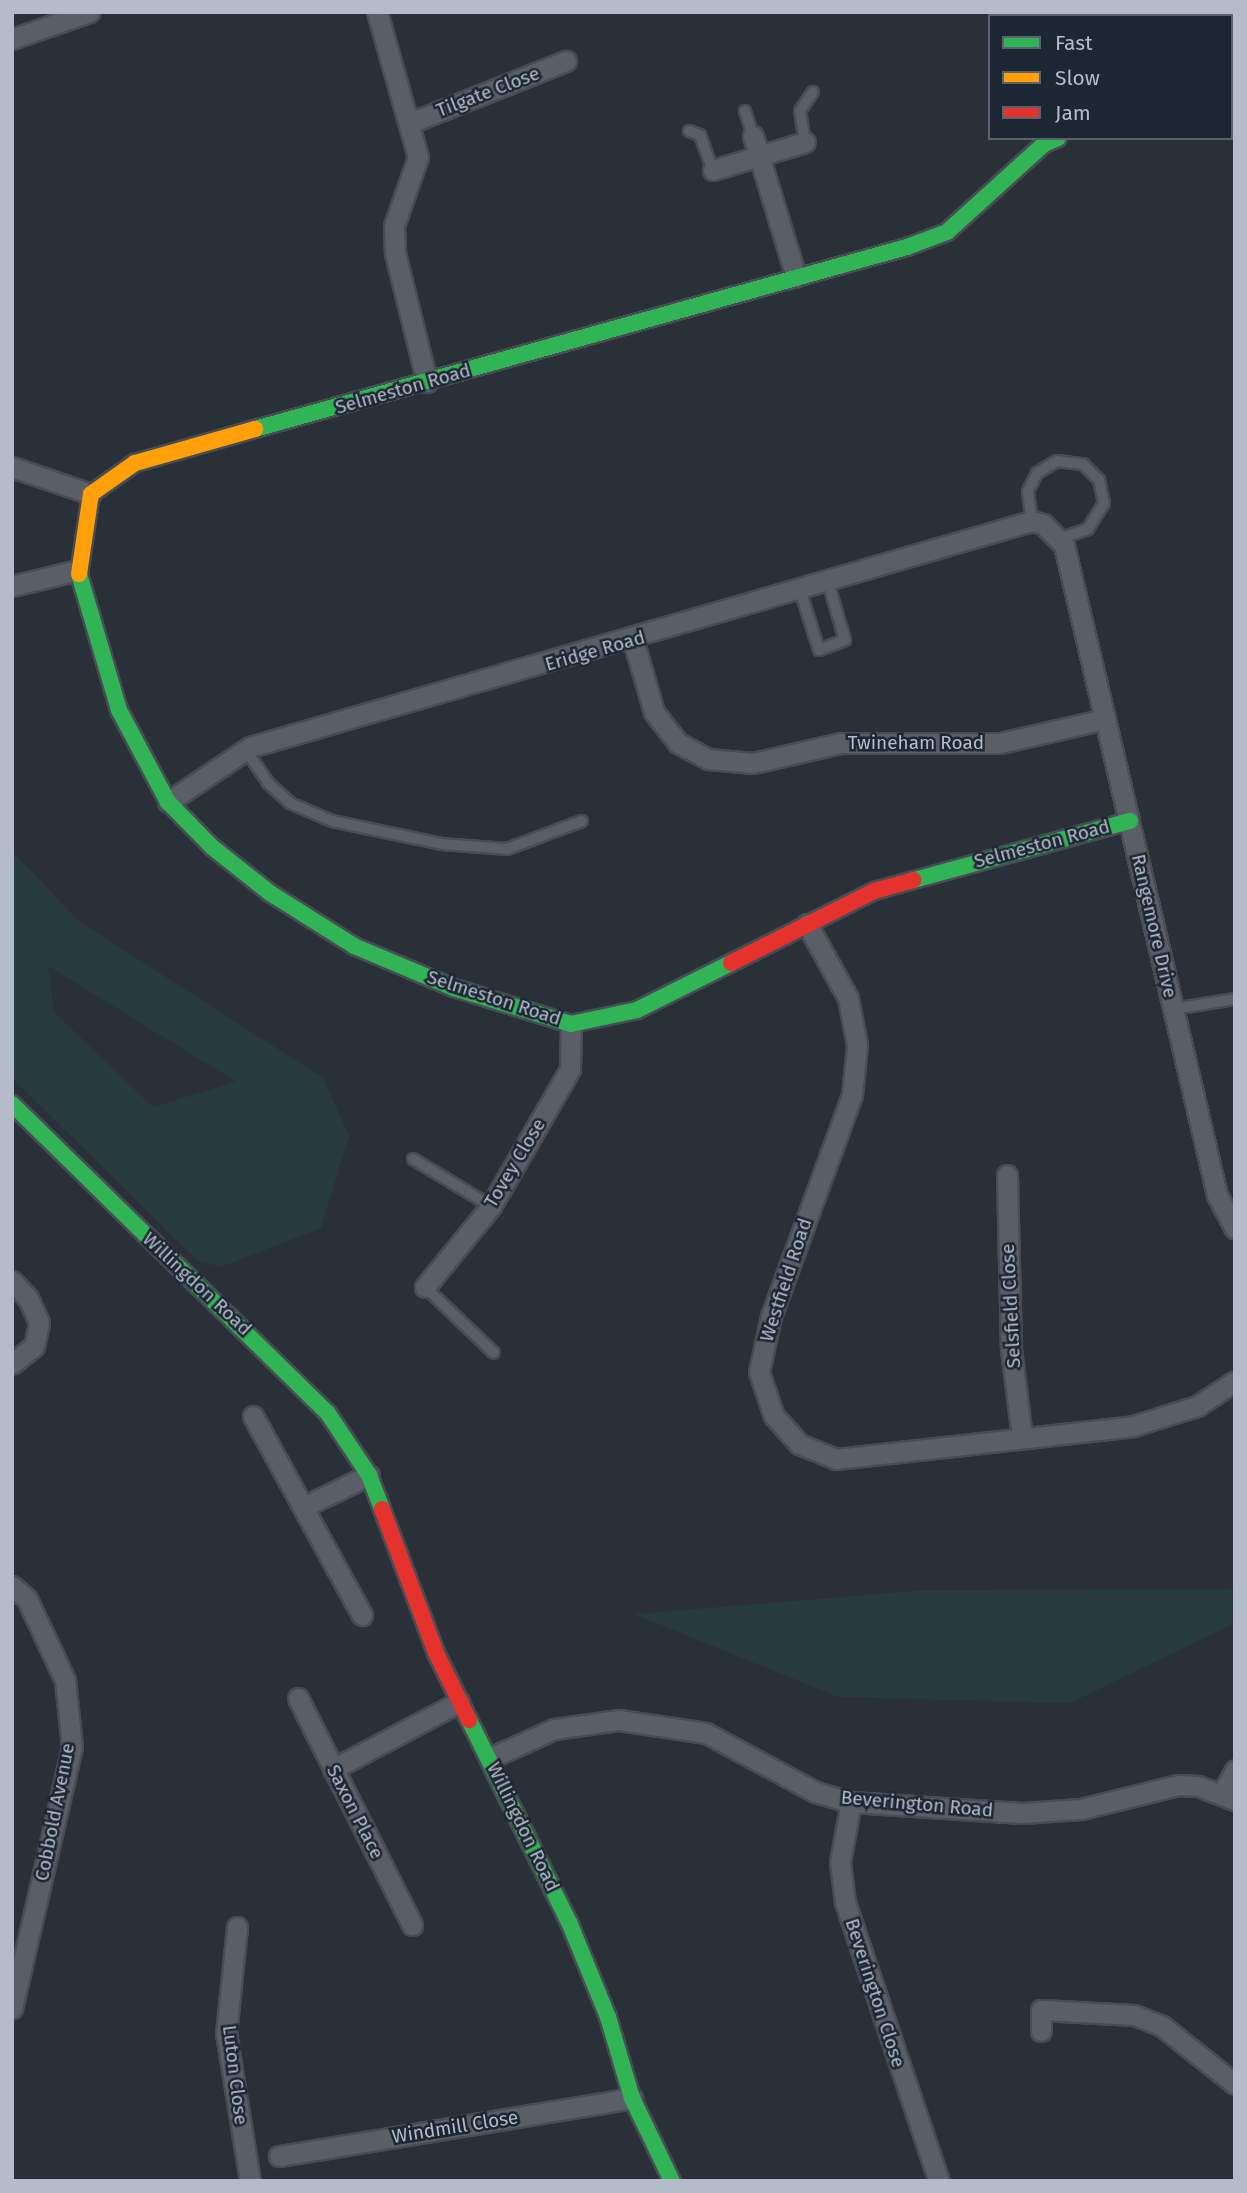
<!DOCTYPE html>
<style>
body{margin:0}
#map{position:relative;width:1247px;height:2193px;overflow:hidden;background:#2a3038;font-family:"Fira Sans",sans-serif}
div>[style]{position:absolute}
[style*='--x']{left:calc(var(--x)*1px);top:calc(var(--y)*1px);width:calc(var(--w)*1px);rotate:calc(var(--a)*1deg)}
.green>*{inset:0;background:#273a3e}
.roads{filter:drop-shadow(2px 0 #484c53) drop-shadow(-2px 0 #484c53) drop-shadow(0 2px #484c53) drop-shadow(0 -2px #484c53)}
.lane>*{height:10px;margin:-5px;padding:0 5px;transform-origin:5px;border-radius:5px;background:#5a5e66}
.street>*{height:19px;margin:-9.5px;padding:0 9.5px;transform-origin:9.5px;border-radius:9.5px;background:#5a5e66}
.fast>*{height:16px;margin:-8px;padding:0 8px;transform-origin:8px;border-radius:8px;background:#30b455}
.slow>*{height:16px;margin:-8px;padding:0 8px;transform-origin:8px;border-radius:8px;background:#ff9f0a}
.jam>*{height:16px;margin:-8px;padding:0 8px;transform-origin:8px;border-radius:8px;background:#e5322d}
span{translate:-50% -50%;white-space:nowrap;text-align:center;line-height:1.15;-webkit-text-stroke:5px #1d2633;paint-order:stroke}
.street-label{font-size:19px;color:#b4bcc9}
.frame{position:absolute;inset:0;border:14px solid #b4bcc9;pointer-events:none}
.legend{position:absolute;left:988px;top:14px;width:245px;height:126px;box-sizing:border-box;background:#1d2633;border:2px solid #59626f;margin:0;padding:9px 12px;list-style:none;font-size:21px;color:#b4bcc9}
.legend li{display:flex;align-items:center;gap:14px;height:35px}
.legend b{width:35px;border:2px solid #59626f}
</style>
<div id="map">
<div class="green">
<i style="clip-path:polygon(evenodd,13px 852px,80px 922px,323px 1078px,349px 1136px,321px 1228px,221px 1267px,198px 1261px,12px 1078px,13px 852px,48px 966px,235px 1081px,235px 1082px,153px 1107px,54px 1012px,48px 966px)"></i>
<i style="clip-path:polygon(1235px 1589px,1235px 1623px,1070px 1703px,838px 1697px,634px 1614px,925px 1590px)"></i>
</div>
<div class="roads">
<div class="lane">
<i style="--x:745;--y:111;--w:26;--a:72"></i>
<i style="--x:689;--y:131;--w:12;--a:20"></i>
<i style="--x:700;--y:135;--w:37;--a:70"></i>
<i style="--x:805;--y:142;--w:31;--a:-99"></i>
<i style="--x:800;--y:111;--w:23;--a:-56"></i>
<i style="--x:1032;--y:521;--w:30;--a:-98"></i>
<i style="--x:1028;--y:491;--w:20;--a:-63"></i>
<i style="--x:1037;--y:473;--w:23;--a:-31"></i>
<i style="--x:1057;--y:461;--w:26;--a:7"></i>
<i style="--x:1083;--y:464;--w:23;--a:45"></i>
<i style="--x:1099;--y:480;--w:24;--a:78"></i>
<i style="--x:1104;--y:503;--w:31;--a:122"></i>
<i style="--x:1088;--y:529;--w:31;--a:161"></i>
<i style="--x:800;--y:590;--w:63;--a:72.4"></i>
<i style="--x:819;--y:650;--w:28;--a:-21"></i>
<i style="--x:845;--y:640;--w:60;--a:-106.3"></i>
<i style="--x:246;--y:750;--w:40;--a:56"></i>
<i style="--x:268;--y:783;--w:30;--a:42"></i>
<i style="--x:290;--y:803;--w:46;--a:23.2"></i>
<i style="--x:332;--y:821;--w:112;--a:11.8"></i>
<i style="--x:442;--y:844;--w:65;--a:4.4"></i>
<i style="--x:507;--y:849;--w:80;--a:-20.5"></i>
<i style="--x:1174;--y:1009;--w:62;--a:-9.3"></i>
<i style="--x:413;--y:1159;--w:91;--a:31.1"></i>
<i style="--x:425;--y:1287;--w:95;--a:43.7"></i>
</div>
<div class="street">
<i style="--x:377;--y:12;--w:151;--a:74.2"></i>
<i style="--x:418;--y:157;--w:73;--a:109.2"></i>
<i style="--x:394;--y:226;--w:27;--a:88"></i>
<i style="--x:395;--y:253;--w:133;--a:76.1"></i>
<i style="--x:12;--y:39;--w:82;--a:-19.3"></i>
<i style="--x:1231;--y:82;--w:4;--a:-14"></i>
<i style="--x:410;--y:123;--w:168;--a:-21.7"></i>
<i style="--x:753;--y:136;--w:147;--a:73"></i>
<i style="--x:713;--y:170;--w:96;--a:-16.9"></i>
<i style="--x:12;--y:467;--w:83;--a:18.9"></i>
<i style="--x:12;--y:586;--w:68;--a:-13.6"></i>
<i style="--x:633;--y:640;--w:75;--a:73.7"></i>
<i style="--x:654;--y:712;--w:39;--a:52"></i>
<i style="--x:678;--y:743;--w:34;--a:28"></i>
<i style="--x:708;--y:759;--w:45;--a:5.1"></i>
<i style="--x:753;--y:763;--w:90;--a:-12.8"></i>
<i style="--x:841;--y:743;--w:159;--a:0"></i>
<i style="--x:1000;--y:743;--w:108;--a:-12.9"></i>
<i style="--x:168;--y:802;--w:99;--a:-33.9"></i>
<i style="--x:250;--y:747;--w:814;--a:-16.12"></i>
<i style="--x:1032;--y:521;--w:11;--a:15"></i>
<i style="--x:1043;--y:524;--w:30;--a:45"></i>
<i style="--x:1064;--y:545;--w:668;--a:76.75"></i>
<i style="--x:1217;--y:1195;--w:38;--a:62"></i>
<i style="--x:807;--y:924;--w:85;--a:61"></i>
<i style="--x:848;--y:998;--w:48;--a:79.2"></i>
<i style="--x:857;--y:1045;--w:50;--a:95.7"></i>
<i style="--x:852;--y:1095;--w:235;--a:110.1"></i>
<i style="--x:771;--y:1316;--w:57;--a:102.1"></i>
<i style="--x:759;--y:1372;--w:46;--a:71.2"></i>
<i style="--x:774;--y:1416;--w:38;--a:48"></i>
<i style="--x:799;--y:1444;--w:40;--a:22"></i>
<i style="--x:836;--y:1459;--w:299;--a:-6.3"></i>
<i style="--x:1133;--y:1426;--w:67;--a:-17.4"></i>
<i style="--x:1197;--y:1406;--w:45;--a:-33.3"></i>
<i style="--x:1007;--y:1175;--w:174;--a:88.7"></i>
<i style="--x:1011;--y:1349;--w:89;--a:82.9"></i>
<i style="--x:12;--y:1281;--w:23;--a:47"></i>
<i style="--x:28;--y:1298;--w:27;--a:66"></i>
<i style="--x:39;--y:1323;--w:24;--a:102"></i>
<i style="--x:34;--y:1346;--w:28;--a:141"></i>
<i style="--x:425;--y:1287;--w:104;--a:-50.8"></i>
<i style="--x:491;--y:1206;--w:158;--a:-60"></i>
<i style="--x:570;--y:1069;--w:45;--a:-88.7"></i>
<i style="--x:253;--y:1416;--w:227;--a:61.3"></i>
<i style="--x:305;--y:1506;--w:71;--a:-25.8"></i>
<i style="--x:12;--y:1586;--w:20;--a:41"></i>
<i style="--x:27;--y:1599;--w:89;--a:64.9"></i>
<i style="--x:65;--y:1680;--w:67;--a:84"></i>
<i style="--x:72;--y:1747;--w:268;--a:102.9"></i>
<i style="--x:298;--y:1698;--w:254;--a:63.3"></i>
<i style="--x:490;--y:1758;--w:70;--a:-24.4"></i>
<i style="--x:554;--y:1729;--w:66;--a:-7.9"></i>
<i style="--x:619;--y:1720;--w:88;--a:8.5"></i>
<i style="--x:706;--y:1733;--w:124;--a:28.4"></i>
<i style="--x:815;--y:1792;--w:37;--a:16"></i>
<i style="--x:851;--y:1802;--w:171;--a:3.7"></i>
<i style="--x:1022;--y:1813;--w:59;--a:-3.9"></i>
<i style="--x:1081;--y:1809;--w:100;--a:-13.9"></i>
<i style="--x:1178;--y:1785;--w:20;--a:3"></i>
<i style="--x:1198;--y:1786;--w:40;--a:21"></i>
<i style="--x:333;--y:1769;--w:143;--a:-28"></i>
<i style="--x:1223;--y:1792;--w:25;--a:-61"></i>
<i style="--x:851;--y:1802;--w:61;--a:100.4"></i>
<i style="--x:840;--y:1862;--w:40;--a:82.9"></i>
<i style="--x:845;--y:1902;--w:294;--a:71.4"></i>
<i style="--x:237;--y:1927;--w:107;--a:95.9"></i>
<i style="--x:226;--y:2033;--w:150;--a:80.8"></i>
<i style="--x:1041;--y:2031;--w:21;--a:-90"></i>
<i style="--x:1041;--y:2010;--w:93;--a:3.1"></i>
<i style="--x:1134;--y:2015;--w:30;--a:21"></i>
<i style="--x:1162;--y:2026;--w:93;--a:38.5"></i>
<i style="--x:279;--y:2156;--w:358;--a:-9.3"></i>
</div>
<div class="fast">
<i style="--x:255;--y:429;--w:677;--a:-15.6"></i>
<i style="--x:907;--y:247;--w:43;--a:-20.6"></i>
<i style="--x:947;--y:232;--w:131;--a:-42.2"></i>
<i style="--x:1044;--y:144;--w:15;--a:-23"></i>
<i style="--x:79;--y:574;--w:142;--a:73.6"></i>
<i style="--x:119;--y:710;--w:104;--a:62"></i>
<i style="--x:168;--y:802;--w:63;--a:45.6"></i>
<i style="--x:212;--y:847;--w:74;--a:38.4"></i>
<i style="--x:270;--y:893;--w:99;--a:32.2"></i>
<i style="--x:354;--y:946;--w:108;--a:22.8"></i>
<i style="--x:454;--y:988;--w:122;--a:17.1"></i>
<i style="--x:571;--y:1024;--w:67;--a:-12"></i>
<i style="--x:637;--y:1010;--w:105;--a:-26.6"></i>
<i style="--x:914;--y:880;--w:224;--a:-15.3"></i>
<i style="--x:12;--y:1104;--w:441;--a:44.4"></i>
<i style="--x:327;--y:1412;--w:76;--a:56.3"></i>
<i style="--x:369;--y:1475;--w:36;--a:69"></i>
<i style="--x:469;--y:1720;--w:225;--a:63.7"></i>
<i style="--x:569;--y:1922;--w:103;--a:67.7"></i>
<i style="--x:608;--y:2017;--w:84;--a:73.5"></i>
<i style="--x:632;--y:2098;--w:92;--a:64.3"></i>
</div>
<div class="slow">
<i style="--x:79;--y:574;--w:81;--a:-81.5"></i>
<i style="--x:91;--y:494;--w:54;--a:-35.2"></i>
<i style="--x:135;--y:463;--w:125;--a:-15.8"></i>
</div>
<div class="jam">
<i style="--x:731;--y:963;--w:160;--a:-26.7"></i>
<i style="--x:874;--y:891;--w:41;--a:-15.4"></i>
<i style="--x:382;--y:1509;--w:154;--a:69.4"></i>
<i style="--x:436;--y:1653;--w:75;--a:63.8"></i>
</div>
</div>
<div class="street-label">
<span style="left:488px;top:92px;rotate:-21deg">Tilgate Close</span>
<span style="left:403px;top:389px;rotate:-16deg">Selmeston Road</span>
<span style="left:595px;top:651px;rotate:-16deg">Eridge Road</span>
<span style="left:916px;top:743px">Twineham Road</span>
<span style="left:1042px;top:844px;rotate:-15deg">Selmeston Road</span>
<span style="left:1154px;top:926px;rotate:77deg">Rangemore Drive</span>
<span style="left:494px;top:998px;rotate:18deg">Selmeston Road</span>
<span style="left:515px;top:1163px;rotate:-59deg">Tovey Close</span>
<span style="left:786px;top:1280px;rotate:-72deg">Westfield Road</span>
<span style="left:197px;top:1284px;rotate:43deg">Willingdon Road</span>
<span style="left:1011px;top:1306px;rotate:-93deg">Selsfield Close</span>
<span style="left:917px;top:1804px;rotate:5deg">Beverington Road</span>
<span style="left:55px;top:1812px;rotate:-79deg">Cobbold Avenue</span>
<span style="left:355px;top:1812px;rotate:63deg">Saxon Place</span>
<span style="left:523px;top:1827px;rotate:64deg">Willingdon Road</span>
<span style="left:875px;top:1993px;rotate:72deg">Beverington Close</span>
<span style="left:235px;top:2075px;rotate:83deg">Luton Close</span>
<span style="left:455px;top:2127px;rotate:-9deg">Windmill Close</span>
</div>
<div class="frame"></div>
<ul class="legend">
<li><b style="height:9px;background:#30b455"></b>Fast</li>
<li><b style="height:9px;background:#ff9f0a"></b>Slow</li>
<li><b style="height:9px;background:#e5322d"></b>Jam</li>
</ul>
</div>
